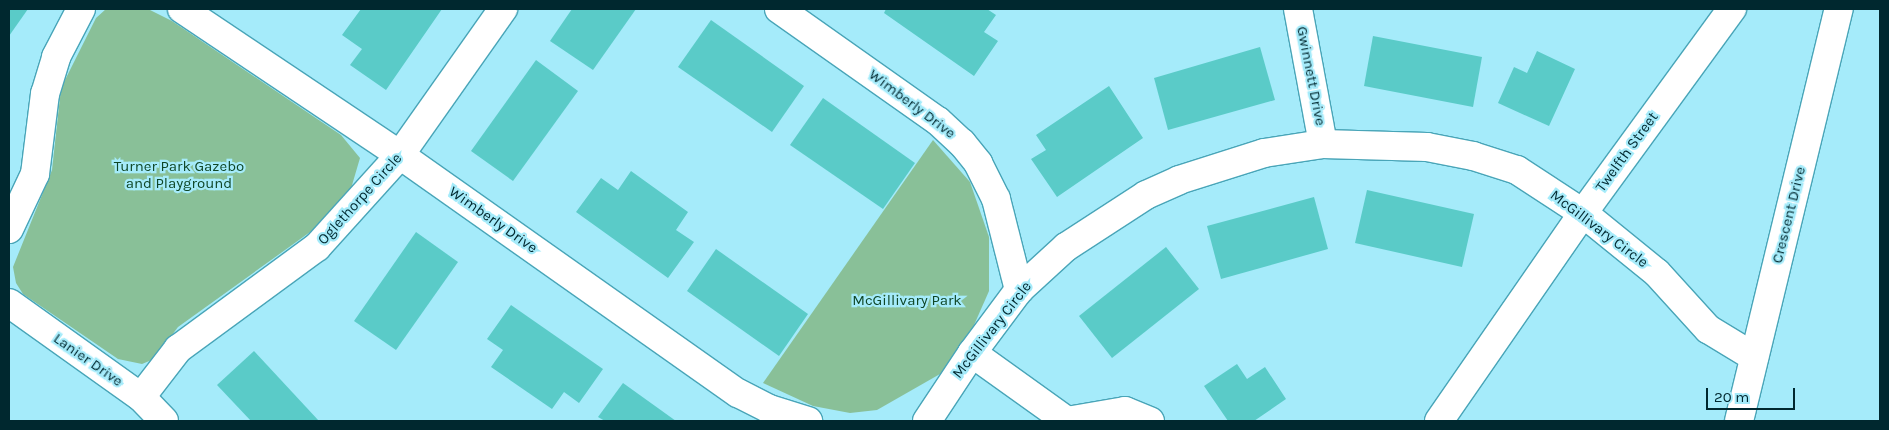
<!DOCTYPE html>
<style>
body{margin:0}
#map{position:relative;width:1889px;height:430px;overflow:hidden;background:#a5ebfa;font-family:Karla,sans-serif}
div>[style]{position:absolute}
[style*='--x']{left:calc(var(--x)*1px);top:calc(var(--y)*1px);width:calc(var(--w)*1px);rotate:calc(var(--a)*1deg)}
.green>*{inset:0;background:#89c098}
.building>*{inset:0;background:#5acbc8}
.roads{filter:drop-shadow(1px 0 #49a5b8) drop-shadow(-1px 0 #49a5b8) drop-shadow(0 1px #49a5b8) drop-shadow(0 -1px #49a5b8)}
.minor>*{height:28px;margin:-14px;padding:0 14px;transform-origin:14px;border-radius:14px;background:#fff}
span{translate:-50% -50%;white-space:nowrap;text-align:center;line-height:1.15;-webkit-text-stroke:4.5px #a5ebfa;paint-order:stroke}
.street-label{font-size:15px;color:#00282f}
.park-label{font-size:15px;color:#0f4626}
.frame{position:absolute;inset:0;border:10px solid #00282f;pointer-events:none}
.scale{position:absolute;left:1706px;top:388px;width:89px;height:22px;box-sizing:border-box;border:2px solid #00282f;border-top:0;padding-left:6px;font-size:15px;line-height:18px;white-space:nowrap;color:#00282f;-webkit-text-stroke:4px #a5ebfa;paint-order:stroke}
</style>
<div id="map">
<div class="green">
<i style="clip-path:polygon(106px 9px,148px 9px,172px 21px,341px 135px,360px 158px,350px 192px,324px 222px,178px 327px,154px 359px,142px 364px,118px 359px,23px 294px,16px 283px,13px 267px,52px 170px,61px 88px,96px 18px)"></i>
<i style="clip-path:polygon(933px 140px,970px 182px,989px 237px,989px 291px,967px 341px,940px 374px,877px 410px,850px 413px,813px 406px,763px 383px)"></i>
</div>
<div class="building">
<i style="clip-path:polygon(9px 9px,28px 9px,9px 36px)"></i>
<i style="clip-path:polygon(361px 9px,442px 9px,386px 90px,350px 65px,362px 49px,342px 35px)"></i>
<i style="clip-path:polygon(572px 9px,636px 9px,593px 70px,550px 41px)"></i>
<i style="clip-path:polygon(886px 9px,987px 9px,996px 15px,984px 32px,998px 41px,974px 76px,884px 13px)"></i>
<i style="clip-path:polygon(711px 20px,804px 86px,772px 132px,678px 67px)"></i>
<i style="clip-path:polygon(1373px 36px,1482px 57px,1473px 107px,1364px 86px)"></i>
<i style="clip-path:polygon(1260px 47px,1275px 100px,1168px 130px,1154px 78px)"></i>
<i style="clip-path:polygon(1537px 51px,1575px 69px,1549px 126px,1498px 103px,1514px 67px,1527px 73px)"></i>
<i style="clip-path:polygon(536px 60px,578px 91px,513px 181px,471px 151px)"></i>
<i style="clip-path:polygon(1109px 86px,1143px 138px,1057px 197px,1031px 159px,1046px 150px,1036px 135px)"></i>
<i style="clip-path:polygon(823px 98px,915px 163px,883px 209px,790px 145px)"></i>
<i style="clip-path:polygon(631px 171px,688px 212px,676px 230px,694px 242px,668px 278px,576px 212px,601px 178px,618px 190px)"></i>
<i style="clip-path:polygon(1367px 190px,1474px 214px,1462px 267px,1355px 243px)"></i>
<i style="clip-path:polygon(1314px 197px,1328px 249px,1221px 279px,1207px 226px)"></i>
<i style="clip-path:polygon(416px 232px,458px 262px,396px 350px,354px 321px)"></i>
<i style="clip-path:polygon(1166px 247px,1199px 289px,1112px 358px,1079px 316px)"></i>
<i style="clip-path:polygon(716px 249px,808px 314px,779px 356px,687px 291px)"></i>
<i style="clip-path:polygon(511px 305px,603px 369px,579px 403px,564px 392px,552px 409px,491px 367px,503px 350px,487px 339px)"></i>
<i style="clip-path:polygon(254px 351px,319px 421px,251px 421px,217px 385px)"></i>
<i style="clip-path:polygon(1237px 364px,1247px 379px,1265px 367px,1286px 399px,1254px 421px,1228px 421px,1204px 386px)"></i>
<i style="clip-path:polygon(623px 383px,676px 421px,605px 421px,598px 417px)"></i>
</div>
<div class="roads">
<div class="minor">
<i style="--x:182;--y:9;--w:262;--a:33.8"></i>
<i style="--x:400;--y:155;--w:413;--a:35.2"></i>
<i style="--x:738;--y:393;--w:35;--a:27"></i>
<i style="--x:769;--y:409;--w:41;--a:17.1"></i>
<i style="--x:779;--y:9;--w:194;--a:35.2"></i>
<i style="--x:938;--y:121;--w:33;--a:43"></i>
<i style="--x:962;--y:143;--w:26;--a:51"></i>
<i style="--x:978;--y:163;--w:40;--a:63.4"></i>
<i style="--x:996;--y:199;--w:94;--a:75.8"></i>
<i style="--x:1298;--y:9;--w:137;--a:79.5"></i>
<i style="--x:9;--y:229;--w:61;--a:-64.7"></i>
<i style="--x:35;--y:174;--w:81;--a:-82.9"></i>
<i style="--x:45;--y:94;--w:39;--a:-73"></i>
<i style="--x:56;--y:57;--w:54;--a:-62.5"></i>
<i style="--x:9;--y:303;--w:162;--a:35.5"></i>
<i style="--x:141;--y:397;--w:33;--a:46"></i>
<i style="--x:972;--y:353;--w:117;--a:35.6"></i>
<i style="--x:141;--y:397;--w:61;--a:-52.4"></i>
<i style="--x:178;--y:349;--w:172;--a:-36.3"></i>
<i style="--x:317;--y:247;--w:124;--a:-47.9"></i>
<i style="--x:400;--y:155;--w:179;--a:-54.8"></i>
<i style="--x:927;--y:421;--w:82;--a:-56.5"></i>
<i style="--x:972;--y:353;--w:79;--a:-53.3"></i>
<i style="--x:1019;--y:290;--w:64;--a:-42.5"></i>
<i style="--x:1066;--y:247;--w:95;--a:-33"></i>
<i style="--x:1146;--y:195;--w:36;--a:-24"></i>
<i style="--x:1179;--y:180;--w:89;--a:-17.6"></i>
<i style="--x:1264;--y:153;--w:60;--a:-8.7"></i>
<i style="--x:1323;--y:144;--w:104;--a:1.7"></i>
<i style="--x:1427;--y:147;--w:47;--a:11.1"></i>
<i style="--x:1473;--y:156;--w:46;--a:17.7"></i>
<i style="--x:1517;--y:170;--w:79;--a:33.1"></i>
<i style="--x:1583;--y:213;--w:95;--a:39"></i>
<i style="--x:1657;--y:273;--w:76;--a:47.7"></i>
<i style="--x:1708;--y:329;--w:54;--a:31.3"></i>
<i style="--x:1067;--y:421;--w:59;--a:-9.8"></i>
<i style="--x:1125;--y:411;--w:27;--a:22"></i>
<i style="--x:1439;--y:421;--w:253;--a:-55.3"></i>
<i style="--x:1583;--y:213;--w:253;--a:-53.9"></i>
<i style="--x:1739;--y:421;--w:424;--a:-76.4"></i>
</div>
</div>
<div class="street-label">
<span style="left:1311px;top:76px;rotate:79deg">Gwinnett Drive</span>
<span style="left:912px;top:104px;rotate:37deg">Wimberly Drive</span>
<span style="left:1627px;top:152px;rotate:-54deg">Twelfth Street</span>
<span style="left:360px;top:199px;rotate:-48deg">Oglethorpe Circle</span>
<span style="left:1789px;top:215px;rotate:-76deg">Crescent Drive</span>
<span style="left:493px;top:220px;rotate:35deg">Wimberly Drive</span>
<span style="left:1599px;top:229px;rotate:37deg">McGillivary Circle</span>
<span style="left:992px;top:330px;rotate:-52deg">McGillivary Circle</span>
<span style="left:88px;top:360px;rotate:35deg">Lanier Drive</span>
</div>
<div class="park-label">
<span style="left:179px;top:175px">Turner Park Gazebo<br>and Playground</span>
<span style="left:907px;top:301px">McGillivary Park</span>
</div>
<div class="frame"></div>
<div class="scale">20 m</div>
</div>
